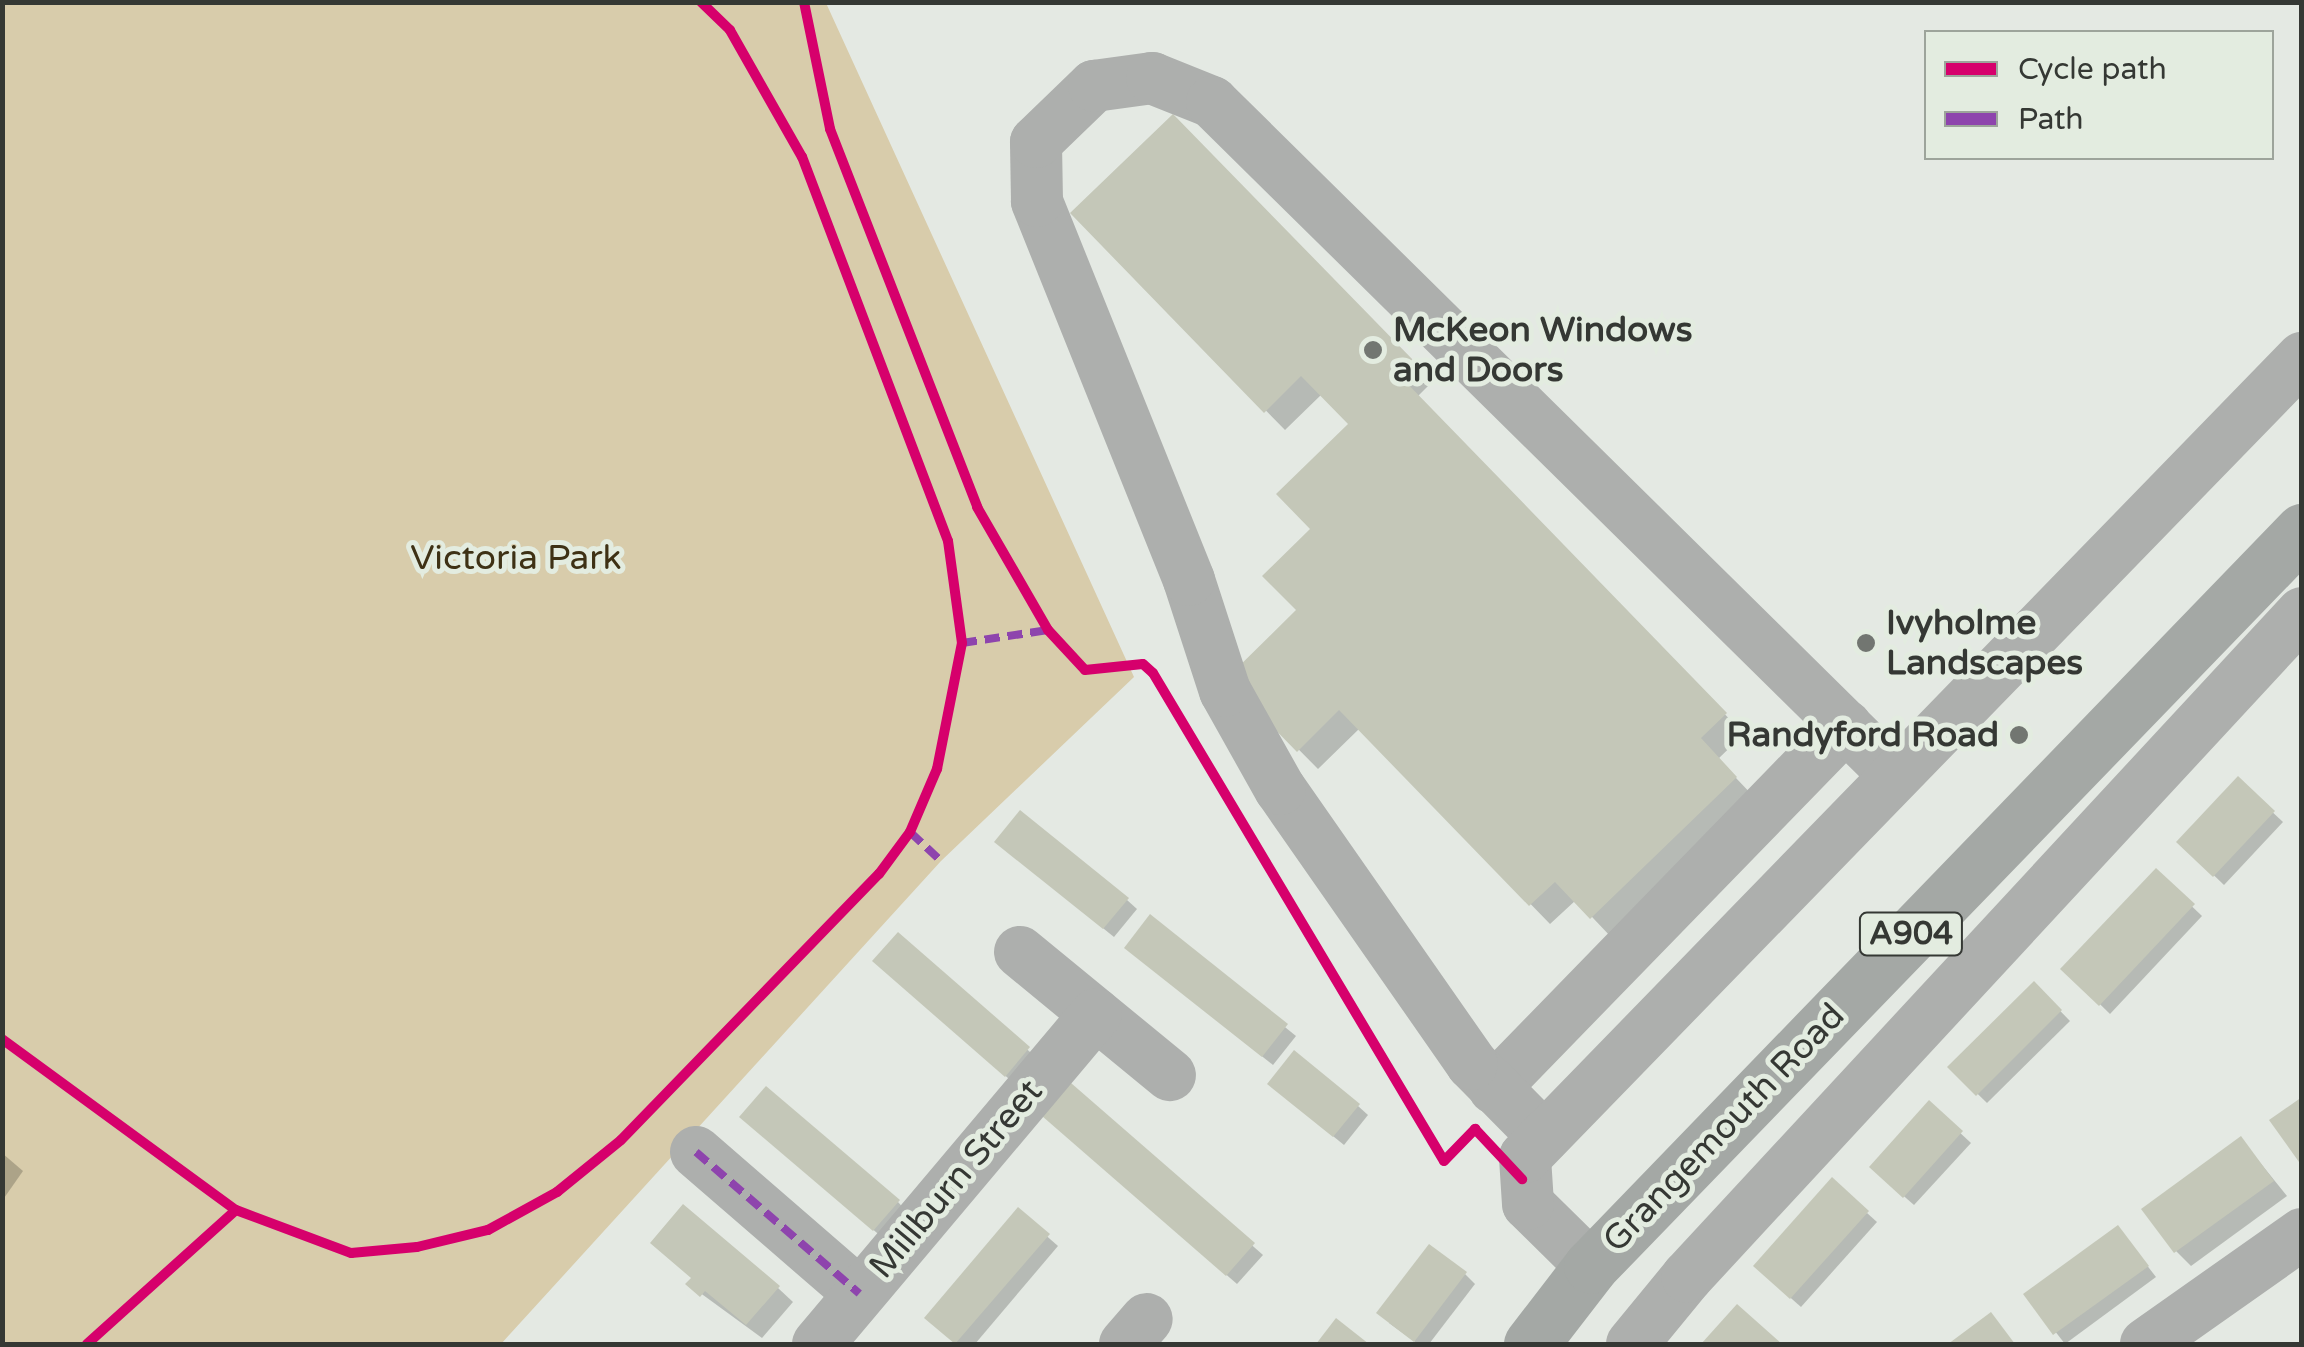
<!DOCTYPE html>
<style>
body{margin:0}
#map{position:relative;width:2304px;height:1347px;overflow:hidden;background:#e4e9e3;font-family:"Varela Round",sans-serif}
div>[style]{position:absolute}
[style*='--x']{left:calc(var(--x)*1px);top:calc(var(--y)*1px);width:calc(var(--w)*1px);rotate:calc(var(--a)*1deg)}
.green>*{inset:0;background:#d8ccab}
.shadow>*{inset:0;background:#0003}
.building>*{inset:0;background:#c4c7b8}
.minor>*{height:52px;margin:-26px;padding:0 26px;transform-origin:26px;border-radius:26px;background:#adafad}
.major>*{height:55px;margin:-27.5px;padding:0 27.5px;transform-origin:27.5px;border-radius:27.5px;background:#a4a8a5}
.quiet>*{height:8px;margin-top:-4px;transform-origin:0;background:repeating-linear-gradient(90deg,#8e44ad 0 15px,transparent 0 23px)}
.cycleway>*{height:10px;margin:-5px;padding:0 5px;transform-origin:5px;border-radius:5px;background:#d6006c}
.dots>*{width:28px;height:28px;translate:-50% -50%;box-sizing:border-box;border:5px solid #e3ece0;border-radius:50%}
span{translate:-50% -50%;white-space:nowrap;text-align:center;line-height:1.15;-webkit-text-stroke:10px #e3ece0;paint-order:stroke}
.shield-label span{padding:2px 8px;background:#e3ece0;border:2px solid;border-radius:8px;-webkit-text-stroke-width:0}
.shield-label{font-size:32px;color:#353834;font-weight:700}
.poi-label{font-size:35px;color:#353834;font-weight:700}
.left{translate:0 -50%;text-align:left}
.right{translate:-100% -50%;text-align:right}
.park-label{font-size:35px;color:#3e3115}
.street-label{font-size:35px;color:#353834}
.frame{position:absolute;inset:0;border:5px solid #353834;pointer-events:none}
.legend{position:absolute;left:1924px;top:30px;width:350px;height:130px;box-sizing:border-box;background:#e3ece0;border:2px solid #9da49b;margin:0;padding:12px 18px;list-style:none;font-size:30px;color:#353834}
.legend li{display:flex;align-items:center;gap:20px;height:50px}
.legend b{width:50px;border:2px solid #9da49b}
</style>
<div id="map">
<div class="green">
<i style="clip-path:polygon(3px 3px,826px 3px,1134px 677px,941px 861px,501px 1344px,3px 1344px)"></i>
</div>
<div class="shadow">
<i style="clip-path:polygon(1173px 117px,1432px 382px,1417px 397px,1744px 734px,1718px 759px,1755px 798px,1611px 937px,1576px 900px,1550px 924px,1360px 728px,1318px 769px,1229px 679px,1300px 610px,1314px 529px,1352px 424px,1322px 394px,1285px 430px,1074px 214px)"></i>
<i style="clip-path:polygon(2238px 780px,2283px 822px,2224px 885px,2179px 842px)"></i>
<i style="clip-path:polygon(1007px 851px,1127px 900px,1137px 909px,1114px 937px)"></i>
<i style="clip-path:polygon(2156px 872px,2202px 916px,2110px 1014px,2064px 969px)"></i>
<i style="clip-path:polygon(1150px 918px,1296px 1036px,1273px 1065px,1137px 957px)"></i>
<i style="clip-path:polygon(898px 936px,1038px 1059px,1016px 1085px,885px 971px)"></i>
<i style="clip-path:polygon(2034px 984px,2070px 1021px,1987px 1103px,1950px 1067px)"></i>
<i style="clip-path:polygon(1072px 1086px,1263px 1255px,1237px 1284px,1055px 1126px)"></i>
<i style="clip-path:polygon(1280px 1093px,1358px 1106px,1368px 1115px,1344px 1145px)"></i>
<i style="clip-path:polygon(1929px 1104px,1971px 1143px,1914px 1205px,1882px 1177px)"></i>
<i style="clip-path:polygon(753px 1126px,898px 1202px,907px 1212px,884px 1239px)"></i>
<i style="clip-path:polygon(2241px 1139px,2287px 1196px,2191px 1266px,2176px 1251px)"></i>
<i style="clip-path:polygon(2px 1153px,23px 1171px,2px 1201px)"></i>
<i style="clip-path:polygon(1018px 1211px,1058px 1246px,975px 1344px,957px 1344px,937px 1327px)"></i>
<i style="clip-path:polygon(1867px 1213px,1877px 1222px,1801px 1307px,1766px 1276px)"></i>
<i style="clip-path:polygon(2118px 1228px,2156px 1277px,2065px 1344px,2026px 1294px)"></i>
<i style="clip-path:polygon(1465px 1274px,1475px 1284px,1429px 1344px,1418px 1344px,1389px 1323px)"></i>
<i style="clip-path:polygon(688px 1284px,778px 1288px,793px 1302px,762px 1338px)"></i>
</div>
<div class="building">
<i style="clip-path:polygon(1173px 114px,1414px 361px,1399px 375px,1727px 713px,1701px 738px,1737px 777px,1590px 919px,1555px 882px,1529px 906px,1339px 710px,1297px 752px,1226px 679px,1296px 610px,1262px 576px,1310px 529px,1276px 494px,1348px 424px,1301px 376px,1264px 413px,1070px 213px)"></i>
<i style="clip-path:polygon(2238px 776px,2275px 811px,2213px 877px,2176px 842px)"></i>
<i style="clip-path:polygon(1020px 810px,1129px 898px,1103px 929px,994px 842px)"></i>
<i style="clip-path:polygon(2156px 868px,2195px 904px,2099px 1006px,2060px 969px)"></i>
<i style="clip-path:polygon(1150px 914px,1288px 1024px,1262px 1057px,1124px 948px)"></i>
<i style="clip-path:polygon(898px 932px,1030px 1047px,1005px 1077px,872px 961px)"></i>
<i style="clip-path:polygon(2034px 981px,2062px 1010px,1976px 1096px,1947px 1067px)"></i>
<i style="clip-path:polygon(1294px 1050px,1360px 1104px,1333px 1137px,1267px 1084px)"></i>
<i style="clip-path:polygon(1071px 1083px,1255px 1243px,1226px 1276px,1042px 1116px)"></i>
<i style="clip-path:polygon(766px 1086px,900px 1200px,873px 1231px,739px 1117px)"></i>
<i style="clip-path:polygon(2302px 1097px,2302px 1160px,2299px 1162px,2269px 1120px)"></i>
<i style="clip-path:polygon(1929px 1100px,1963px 1131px,1903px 1198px,1869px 1167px)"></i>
<i style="clip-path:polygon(2241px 1136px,2274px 1181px,2174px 1253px,2141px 1209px)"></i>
<i style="clip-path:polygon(1832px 1177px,1869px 1211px,1790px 1299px,1753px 1266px)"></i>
<i style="clip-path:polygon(683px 1204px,780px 1286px,746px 1325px,705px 1291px,700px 1297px,685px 1284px,691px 1278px,650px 1243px)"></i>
<i style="clip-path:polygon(1018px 1207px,1050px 1234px,955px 1344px,924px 1318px)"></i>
<i style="clip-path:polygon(2118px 1225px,2149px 1266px,2053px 1335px,2023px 1294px)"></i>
<i style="clip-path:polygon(1429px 1244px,1467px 1272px,1414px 1342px,1376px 1313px)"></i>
<i style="clip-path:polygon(1737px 1304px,1782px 1344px,1701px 1344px)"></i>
<i style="clip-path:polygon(1991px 1312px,2015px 1344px,1948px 1344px)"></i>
<i style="clip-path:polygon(1336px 1318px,1369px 1344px,1316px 1344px)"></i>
</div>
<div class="minor">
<i style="--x:1020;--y:952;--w:194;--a:39.4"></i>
<i style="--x:1494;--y:1088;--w:505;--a:-45.8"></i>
<i style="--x:1544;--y:1137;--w:103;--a:-134.6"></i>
<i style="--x:1472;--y:1064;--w:335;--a:-124.9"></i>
<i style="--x:1280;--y:789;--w:112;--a:-119.3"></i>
<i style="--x:1225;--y:691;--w:117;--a:-108"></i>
<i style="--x:1189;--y:580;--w:408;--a:-111.9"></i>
<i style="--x:1037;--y:201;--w:59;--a:-91"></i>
<i style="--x:1036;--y:142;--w:81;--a:-44"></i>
<i style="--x:1094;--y:86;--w:59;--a:-7.9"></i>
<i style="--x:1152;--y:78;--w:65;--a:21.8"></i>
<i style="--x:1212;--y:102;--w:957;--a:44.58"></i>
<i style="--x:696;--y:1152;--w:216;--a:40.9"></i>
<i style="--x:1591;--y:1266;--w:88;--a:-135.5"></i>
<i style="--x:1528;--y:1204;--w:47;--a:-93.7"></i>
<i style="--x:1525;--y:1157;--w:1115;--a:-45.8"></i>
<i style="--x:818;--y:1344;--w:431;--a:-49.9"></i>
<i style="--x:1125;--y:1344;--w:33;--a:-49"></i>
<i style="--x:1632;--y:1344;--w:87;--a:-50.6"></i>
<i style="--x:1687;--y:1277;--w:905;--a:-47.19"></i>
<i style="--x:2146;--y:1344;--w:191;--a:-35.2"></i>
</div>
<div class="major">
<i style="--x:1531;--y:1344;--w:98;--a:-52.4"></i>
<i style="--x:1591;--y:1266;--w:1023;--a:-45.95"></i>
</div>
<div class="quiet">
<i style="--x:962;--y:643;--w:87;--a:-8.6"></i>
<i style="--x:910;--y:832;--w:42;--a:43.1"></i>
<i style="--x:696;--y:1152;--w:216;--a:40.9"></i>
</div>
<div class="cycleway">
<i style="--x:804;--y:2;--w:130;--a:78.4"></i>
<i style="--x:830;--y:129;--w:406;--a:68.7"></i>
<i style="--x:977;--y:507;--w:142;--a:60"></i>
<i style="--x:1048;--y:630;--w:54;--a:47.2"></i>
<i style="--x:1085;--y:670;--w:58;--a:-5.9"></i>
<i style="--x:1143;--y:664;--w:13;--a:42"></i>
<i style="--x:1153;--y:673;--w:568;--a:59.19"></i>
<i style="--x:1444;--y:1161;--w:45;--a:-45.9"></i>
<i style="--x:1475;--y:1129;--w:69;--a:46.8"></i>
<i style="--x:2;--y:1039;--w:290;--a:36.2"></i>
<i style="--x:236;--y:1210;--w:123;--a:20.5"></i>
<i style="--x:351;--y:1253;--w:66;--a:-5.2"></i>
<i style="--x:417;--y:1247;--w:73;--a:-13.5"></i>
<i style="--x:488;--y:1230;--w:79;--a:-28.8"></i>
<i style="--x:557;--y:1192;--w:82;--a:-39.1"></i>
<i style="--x:621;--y:1140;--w:371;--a:-45.9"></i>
<i style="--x:879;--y:874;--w:52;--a:-53.6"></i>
<i style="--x:910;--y:832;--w:69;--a:-66.8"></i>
<i style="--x:937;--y:769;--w:128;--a:-78.8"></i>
<i style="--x:962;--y:643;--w:103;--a:-97.8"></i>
<i style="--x:948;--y:541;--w:411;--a:-110.8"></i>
<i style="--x:802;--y:157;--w:146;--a:-119.6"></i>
<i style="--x:730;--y:30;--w:40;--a:-136"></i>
<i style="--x:87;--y:1344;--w:200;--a:-42"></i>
</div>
<div class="dots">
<i style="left:1373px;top:350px;background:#727671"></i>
<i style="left:1866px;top:643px;background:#727671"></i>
<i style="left:2019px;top:735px;background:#727671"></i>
</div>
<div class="shield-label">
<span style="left:1911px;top:934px">A904</span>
</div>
<div class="poi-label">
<span class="left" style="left:1393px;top:350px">McKeon Windows<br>and Doors</span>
<span class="left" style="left:1886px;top:643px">Ivyholme<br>Landscapes</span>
<span class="right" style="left:1999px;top:735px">Randyford Road</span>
</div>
<div class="park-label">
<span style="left:516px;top:558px">Victoria Park</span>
</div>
<div class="street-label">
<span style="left:1724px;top:1128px;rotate:-46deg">Grangemouth Road</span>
<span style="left:956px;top:1179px;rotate:-50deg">Millburn Street</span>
</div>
<div class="frame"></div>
<ul class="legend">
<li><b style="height:12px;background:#d6006c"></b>Cycle path</li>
<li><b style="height:12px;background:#8e44ad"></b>Path</li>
</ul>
</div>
